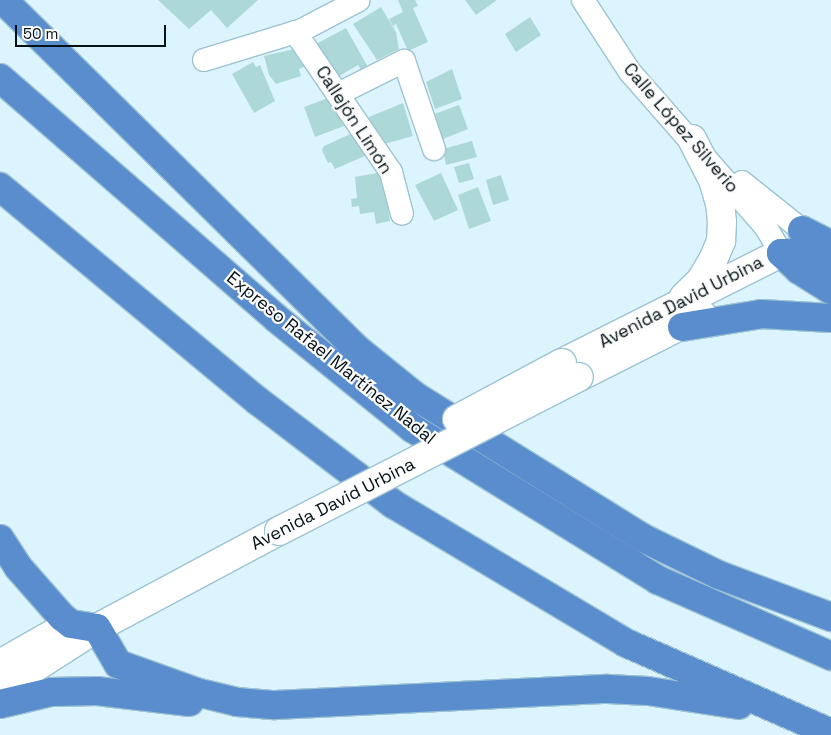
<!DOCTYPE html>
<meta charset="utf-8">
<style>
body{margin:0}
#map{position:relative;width:831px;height:735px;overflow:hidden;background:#dcf4fd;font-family:"Space Grotesk",sans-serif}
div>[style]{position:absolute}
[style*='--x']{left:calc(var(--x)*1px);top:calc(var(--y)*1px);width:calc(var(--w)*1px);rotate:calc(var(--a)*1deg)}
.building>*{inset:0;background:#acd9d7}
.roads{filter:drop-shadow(1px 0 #9dc3d3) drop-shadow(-1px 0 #9dc3d3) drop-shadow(0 1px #9dc3d3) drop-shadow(0 -1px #9dc3d3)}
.street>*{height:22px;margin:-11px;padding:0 11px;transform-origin:11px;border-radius:11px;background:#fff}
.secondary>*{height:28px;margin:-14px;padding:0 14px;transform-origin:14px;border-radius:14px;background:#fff}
.highway>*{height:28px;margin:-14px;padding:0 14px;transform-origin:14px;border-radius:14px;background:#5a8dcd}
.bridges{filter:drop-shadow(1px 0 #9dc3d3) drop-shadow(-1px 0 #9dc3d3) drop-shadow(0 1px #9dc3d3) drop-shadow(0 -1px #9dc3d3)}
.secondary-bridge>*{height:28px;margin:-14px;padding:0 14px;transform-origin:14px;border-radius:14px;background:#fff}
span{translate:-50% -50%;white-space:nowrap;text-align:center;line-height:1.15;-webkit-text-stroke:4.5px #fcfcfc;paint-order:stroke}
.street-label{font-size:18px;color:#041217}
.scale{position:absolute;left:15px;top:25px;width:151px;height:22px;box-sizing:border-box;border:2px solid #041217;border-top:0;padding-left:6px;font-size:15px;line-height:18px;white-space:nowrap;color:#041217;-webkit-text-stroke:4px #fcfcfc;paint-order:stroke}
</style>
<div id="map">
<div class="building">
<i style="clip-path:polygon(158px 0,258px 0,227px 28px,211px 10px,189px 29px)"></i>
<i style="clip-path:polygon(398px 0,415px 0,418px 6px,413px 8px,428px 42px,408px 51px,396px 24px,393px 26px,389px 19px,403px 12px)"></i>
<i style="clip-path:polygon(465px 0,497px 0,476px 15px)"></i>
<i style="clip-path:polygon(381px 7px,396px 32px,399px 49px,377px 60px,353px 24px)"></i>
<i style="clip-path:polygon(530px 17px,541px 35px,516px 52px,505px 34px)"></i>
<i style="clip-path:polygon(346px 28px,369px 69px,363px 73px,358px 65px,336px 78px,316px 44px)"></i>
<i style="clip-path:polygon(299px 48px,306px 66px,299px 69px,301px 76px,276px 84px,269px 75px,264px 56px)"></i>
<i style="clip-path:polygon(253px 62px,256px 67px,260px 65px,275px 101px,254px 113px,232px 74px)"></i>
<i style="clip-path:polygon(452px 69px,462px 99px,435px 109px,426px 82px)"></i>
<i style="clip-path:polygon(333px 96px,344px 126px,315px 137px,304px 107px)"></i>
<i style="clip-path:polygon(403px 103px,413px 136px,377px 146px,369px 117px)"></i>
<i style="clip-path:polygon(459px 105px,468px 129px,438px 141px,429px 116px)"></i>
<i style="clip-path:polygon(355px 132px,367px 155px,335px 169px,331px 162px,328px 163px,322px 150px,324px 146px)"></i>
<i style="clip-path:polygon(472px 141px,477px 157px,446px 165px,443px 149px)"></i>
<i style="clip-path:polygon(469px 163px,474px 179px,459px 183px,454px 167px)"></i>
<i style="clip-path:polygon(382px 172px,393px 208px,388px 209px,390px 221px,376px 224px,374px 212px,360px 214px,359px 206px,352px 207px,351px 199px,357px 198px,355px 177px)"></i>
<i style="clip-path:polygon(441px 173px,458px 210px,434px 221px,415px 185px)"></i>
<i style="clip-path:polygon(501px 175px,509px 200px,493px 205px,486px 180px)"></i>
<i style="clip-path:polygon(478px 187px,491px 221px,469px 229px,458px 195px)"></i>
</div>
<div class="roads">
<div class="street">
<i style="--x:583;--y:0;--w:86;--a:56.9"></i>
<i style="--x:630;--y:72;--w:205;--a:48.8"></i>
<i style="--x:765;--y:226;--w:31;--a:59"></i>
<i style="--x:295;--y:32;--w:170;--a:55.6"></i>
<i style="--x:391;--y:172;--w:43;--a:75.3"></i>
<i style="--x:204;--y:60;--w:102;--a:-17"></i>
<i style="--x:302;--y:30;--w:64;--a:-27.8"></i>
<i style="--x:338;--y:94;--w:74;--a:-26.6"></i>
<i style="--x:404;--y:61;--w:93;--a:71.2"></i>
<i style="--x:742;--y:182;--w:77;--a:38.7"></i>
</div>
<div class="secondary">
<i style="--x:684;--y:297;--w:24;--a:-45"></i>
<i style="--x:701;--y:280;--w:23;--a:-59"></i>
<i style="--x:713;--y:260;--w:21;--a:-67"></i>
<i style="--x:721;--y:241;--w:19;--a:-87"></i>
<i style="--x:722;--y:222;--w:18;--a:-96"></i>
<i style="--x:720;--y:204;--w:25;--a:-106"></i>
<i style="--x:713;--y:180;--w:46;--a:-117.1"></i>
<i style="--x:562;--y:363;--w:245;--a:-26.7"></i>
<i style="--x:579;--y:377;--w:138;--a:-26.8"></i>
<i style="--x:0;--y:664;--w:81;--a:-29.7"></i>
<i style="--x:0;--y:690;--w:115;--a:-32.6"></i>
<i style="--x:97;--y:628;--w:206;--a:-28.1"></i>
</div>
<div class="highway">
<i style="--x:3;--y:0;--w:499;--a:44.6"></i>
<i style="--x:358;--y:350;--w:73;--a:38.9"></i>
<i style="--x:415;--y:396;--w:269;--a:31.9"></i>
<i style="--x:643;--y:538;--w:85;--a:26"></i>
<i style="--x:719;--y:575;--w:120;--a:20.6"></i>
<i style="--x:0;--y:78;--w:367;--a:41"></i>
<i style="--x:277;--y:319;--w:174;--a:38.9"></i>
<i style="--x:412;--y:428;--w:289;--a:31.7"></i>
<i style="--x:658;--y:580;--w:189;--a:23.7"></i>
<i style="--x:0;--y:187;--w:335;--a:39.7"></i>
<i style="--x:258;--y:401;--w:170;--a:37.3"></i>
<i style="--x:393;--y:504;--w:271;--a:30.8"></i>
<i style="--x:626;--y:643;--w:224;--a:23.7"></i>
<i style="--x:802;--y:230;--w:33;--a:27"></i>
<i style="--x:781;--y:253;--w:25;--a:43"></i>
<i style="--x:799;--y:270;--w:38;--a:32"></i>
<i style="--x:781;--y:253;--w:21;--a:0"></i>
<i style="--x:802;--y:253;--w:30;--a:17"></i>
<i style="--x:682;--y:327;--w:80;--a:-9.3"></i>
<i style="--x:761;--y:314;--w:70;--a:3.3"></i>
<i style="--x:0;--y:539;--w:33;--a:57"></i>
<i style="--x:18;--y:567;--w:67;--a:48.7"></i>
<i style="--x:62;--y:617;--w:11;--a:38"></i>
<i style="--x:71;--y:624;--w:26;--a:9"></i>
<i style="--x:97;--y:628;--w:42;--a:59.7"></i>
<i style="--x:118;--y:664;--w:83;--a:19.7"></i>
<i style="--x:196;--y:692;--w:42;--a:13.7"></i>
<i style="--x:237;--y:702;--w:38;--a:5"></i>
<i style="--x:275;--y:705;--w:333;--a:-2.8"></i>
<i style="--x:608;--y:689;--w:40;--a:2.9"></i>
<i style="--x:648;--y:691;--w:92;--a:8.7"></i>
<i style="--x:0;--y:704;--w:52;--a:-13.2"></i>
<i style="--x:51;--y:692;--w:46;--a:-1.2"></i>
<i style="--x:97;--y:691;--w:93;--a:6.8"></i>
</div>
</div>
<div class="bridges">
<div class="secondary-bridge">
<i style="--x:457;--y:419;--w:119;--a:-28.1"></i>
<i style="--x:279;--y:531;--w:337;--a:-27.2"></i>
</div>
</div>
<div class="street-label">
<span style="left:354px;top:120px;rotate:57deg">Callejón Limón</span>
<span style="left:681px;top:128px;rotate:49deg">Calle López Silverio</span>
<span style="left:681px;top:302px;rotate:-27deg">Avenida David Urbina</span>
<span style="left:331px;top:358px;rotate:39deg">Expreso Rafael Martínez Nadal</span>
<span style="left:333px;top:504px;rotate:-27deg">Avenida David Urbina</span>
</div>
<div class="scale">50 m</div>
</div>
